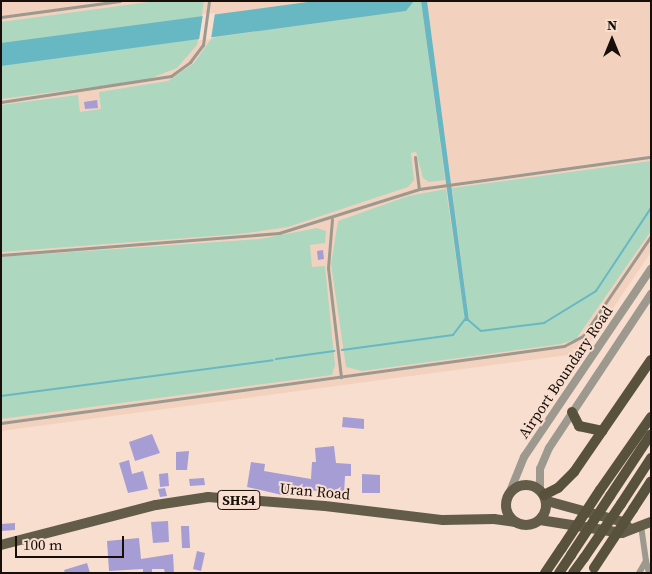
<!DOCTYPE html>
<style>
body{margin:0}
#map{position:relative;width:652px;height:574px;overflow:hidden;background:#f8decf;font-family:"Source Serif 4",serif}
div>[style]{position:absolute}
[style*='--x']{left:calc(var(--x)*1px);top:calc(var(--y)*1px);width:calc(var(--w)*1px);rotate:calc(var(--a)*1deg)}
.built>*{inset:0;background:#f2d2be}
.green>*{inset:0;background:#aed7bf}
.water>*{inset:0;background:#68b8c3}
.pier>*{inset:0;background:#f8decf}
.stream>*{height:2px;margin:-1px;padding:0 1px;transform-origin:1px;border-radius:1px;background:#68b8c3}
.building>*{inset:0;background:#a59dd4}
.service>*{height:3px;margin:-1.5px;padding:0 1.5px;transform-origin:1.5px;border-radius:1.5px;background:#9d998f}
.minor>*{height:6px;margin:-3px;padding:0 3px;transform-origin:3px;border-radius:3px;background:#9d998f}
.tertiary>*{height:8px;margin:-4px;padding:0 4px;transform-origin:4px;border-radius:4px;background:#9d998f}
.primary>*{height:10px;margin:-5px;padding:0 5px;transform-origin:5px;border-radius:5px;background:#635c49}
.primary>.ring{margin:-5px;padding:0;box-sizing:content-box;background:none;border:10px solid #635c49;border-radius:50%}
.trunk>*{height:10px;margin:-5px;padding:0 5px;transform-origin:5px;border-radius:5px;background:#58523d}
.trunk-bridge>*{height:10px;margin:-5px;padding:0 5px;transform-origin:5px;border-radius:5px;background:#58523d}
span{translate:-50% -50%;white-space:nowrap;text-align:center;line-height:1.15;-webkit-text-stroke:4px #f8decf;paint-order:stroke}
.shield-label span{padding:1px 4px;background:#f8decf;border:1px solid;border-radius:4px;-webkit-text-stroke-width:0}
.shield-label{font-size:14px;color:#180f0a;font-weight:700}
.street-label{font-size:15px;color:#180f0a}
.frame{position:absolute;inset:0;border:2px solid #180f0a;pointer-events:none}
.north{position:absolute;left:587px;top:15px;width:50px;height:50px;-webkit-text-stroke:4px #f8decf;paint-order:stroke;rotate:0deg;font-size:14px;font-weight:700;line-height:20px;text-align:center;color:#180f0a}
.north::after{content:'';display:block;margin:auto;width:18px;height:22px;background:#180f0a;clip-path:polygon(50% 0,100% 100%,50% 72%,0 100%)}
.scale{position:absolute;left:15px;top:536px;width:109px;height:22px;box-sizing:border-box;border:2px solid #180f0a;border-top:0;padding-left:6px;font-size:15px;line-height:18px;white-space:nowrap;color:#180f0a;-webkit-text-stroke:4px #f8decf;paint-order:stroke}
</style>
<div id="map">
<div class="built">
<i style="clip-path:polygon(1px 1px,651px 1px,651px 252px,583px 353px,1px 431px)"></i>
</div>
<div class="green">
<i style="clip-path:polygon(156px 1px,204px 1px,197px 45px,177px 68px,146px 80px,1px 99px,1px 22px)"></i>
<i style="clip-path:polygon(414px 1px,421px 1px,445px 180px,429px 182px,423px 178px,416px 152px,411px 153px,414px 180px,408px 187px,288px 227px,240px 234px,1px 252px,1px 105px,78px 95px,80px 112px,101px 109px,99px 92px,168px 81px,194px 63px,211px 39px,216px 37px,406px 11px)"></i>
<i style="clip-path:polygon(651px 161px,651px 231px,576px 339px,561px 344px,362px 371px,346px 367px,331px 264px,338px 221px,408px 196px,446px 189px,465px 321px,469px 320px,452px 188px)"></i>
<i style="clip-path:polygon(317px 228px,326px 231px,325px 243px,310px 245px,312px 267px,325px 266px,335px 365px,332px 375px,1px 419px,1px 257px,260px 239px)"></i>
</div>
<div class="water">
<i style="clip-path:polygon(315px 1px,414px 1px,406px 11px,1px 66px,1px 43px)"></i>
<i style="clip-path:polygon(421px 1px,427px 1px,469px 321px,465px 321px)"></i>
</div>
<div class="pier">
<i style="clip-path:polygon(215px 13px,211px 39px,199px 40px,203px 14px)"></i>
</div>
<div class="stream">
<i style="--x:467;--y:319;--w:18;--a:41"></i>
<i style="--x:481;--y:331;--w:64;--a:-7.2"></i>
<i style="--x:544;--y:323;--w:61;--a:-31.6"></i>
<i style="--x:596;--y:291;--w:100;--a:-56.5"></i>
<i style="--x:342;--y:350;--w:112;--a:-7.7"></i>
<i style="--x:453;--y:335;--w:20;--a:-53"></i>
<i style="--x:276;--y:359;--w:59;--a:-7.9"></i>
<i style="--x:1;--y:396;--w:274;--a:-7.5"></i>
</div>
<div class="building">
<i style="clip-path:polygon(97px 100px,98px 108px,85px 109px,84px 102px)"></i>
<i style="clip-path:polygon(323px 250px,324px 259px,318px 260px,317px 251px)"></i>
<i style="clip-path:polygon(343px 417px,364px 419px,364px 429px,342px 427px)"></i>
<i style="clip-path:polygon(152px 434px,160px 453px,135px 461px,129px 442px)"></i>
<i style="clip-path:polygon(334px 446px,336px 463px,351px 464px,351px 476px,345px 476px,344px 494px,290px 488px,290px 496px,282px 495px,247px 487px,251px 462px,265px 464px,264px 471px,311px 479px,312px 462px,316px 462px,315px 448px)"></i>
<i style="clip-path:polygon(189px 451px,187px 470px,176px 470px,176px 452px)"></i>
<i style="clip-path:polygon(129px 460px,132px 474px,143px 471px,148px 489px,128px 493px,119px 463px)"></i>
<i style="clip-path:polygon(168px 473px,169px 486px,160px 487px,159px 474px)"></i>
<i style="clip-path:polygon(362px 474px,380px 475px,380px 493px,362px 493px)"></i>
<i style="clip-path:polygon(204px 478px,205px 485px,190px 486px,189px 479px)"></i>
<i style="clip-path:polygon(165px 488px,167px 496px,160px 497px,158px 489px)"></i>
<i style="clip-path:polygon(168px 521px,169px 542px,153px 543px,151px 522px)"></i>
<i style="clip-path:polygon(15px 523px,15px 530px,1px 531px,1px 524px)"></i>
<i style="clip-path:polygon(181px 526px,189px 526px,190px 548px,182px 548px)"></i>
<i style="clip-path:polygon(139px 538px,141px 559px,173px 554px,174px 573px,165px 573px,164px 569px,152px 569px,152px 573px,143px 573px,143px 569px,109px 571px,107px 541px)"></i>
<i style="clip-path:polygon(197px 551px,205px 553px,201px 571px,193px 569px)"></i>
<i style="clip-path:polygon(87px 563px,90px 573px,65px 573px,64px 570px)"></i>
</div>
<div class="service">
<i style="--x:1;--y:17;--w:120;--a:-7.7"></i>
<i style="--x:1;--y:102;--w:172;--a:-8.7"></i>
<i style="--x:171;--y:76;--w:24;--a:-36"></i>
<i style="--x:190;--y:62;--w:21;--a:-53"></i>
<i style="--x:203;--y:45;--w:44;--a:-82.2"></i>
<i style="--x:415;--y:157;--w:32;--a:83"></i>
<i style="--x:332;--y:219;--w:49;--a:94.7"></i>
<i style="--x:328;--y:268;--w:110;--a:83.2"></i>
<i style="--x:1;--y:255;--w:279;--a:-4.5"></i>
<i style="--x:279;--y:233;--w:147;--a:-17.4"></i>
<i style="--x:419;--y:189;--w:234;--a:-7.9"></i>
<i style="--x:1;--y:423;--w:568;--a:-7.79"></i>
<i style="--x:564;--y:346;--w:21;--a:-28"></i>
<i style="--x:583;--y:336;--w:121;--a:-55.8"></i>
</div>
<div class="minor">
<i style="--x:646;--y:561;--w:12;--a:76"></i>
<i style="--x:639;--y:573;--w:14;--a:-60"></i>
<i style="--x:646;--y:561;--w:34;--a:-98"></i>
</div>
<div class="tertiary">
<i style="--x:540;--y:489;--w:20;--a:-90"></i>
<i style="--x:540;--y:469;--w:23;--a:-67"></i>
<i style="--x:549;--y:448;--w:185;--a:-56.5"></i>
<i style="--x:509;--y:494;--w:40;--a:-68"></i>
<i style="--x:524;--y:457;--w:227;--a:-56"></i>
</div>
<div class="primary">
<i class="ring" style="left:506px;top:485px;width:30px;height:30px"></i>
<i style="--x:547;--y:501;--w:79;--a:15.4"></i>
<i style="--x:623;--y:522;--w:10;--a:45"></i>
<i style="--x:540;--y:520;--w:83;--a:9"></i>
<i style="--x:622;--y:533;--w:31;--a:-21"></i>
<i style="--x:1;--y:545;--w:160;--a:-14.5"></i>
<i style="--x:156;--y:505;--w:53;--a:-8.7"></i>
<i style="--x:208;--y:497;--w:117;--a:4.4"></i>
<i style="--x:325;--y:506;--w:119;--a:6.8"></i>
<i style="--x:443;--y:520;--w:51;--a:-1.1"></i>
<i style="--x:494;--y:519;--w:22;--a:8"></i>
</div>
<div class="trunk">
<i style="--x:572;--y:412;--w:16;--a:63"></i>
<i style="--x:579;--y:426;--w:24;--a:12"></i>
<i style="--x:600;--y:490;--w:89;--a:-55.1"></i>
<i style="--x:544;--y:495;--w:16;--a:-27"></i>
<i style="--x:558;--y:488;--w:23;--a:-45"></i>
<i style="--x:574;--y:472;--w:136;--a:-55.5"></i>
<i style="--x:610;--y:496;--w:74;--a:-56.5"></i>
<i style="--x:621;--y:504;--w:55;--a:-56.9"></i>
<i style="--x:633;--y:509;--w:33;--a:-57"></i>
<i style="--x:545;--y:573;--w:30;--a:-56"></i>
<i style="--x:559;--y:573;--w:22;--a:-56"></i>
<i style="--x:573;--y:573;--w:19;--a:-54"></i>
</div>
<div class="trunk-bridge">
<i style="--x:562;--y:548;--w:69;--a:-56.8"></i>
<i style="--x:571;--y:555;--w:71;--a:-56.5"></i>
<i style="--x:584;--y:558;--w:65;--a:-55.6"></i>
<i style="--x:594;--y:568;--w:71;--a:-56.5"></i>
</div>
<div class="shield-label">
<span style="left:239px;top:500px">SH54</span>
</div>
<div class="street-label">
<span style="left:565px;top:372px;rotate:-56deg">Airport Boundary Road</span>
<span style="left:315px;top:491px;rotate:5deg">Uran Road</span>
</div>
<div class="frame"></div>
<div class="north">N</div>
<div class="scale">100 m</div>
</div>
